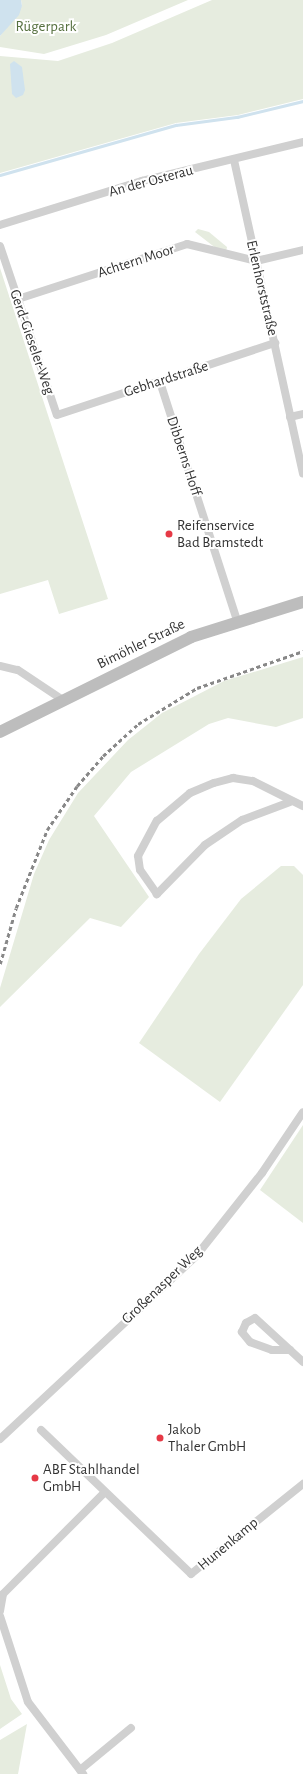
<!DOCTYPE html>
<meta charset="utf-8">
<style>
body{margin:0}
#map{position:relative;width:303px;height:1774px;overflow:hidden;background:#fff;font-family:"Alegreya Sans",sans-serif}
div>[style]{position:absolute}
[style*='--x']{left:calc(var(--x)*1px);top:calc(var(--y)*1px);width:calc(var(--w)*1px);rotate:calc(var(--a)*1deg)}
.green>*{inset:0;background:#e6ecdf}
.water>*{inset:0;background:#cfe2ee}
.stream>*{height:2.5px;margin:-1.25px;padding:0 1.25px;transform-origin:1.25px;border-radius:1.25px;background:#cfe2ee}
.street>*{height:8px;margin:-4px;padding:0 4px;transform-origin:4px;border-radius:4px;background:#d0d0d0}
.secondary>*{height:12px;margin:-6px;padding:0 6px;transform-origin:6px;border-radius:6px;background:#bdbdbd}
.rail>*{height:2.5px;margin-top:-1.25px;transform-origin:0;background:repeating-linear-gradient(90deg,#888 0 4px,transparent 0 7px)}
.dots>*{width:11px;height:11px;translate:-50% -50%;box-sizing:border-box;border:2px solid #fff;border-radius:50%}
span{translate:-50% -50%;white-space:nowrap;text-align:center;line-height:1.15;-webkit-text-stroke:4px #fff;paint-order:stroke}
.park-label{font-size:15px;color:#56703f}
.street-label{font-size:15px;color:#333}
.poi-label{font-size:15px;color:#333}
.left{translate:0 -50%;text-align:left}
</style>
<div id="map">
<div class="green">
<i style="clip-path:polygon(21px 0,188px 0,106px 35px,44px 54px,0 47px,0 36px,22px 6px)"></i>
<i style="clip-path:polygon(212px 0,303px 0,303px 99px,238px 115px,176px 123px,0 173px,0 56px,58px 61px,112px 43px)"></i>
<i style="clip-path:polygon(198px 229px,209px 232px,227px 247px,226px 252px,217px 249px,195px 232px)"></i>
<i style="clip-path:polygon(0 268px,108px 599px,59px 614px,48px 580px,0 594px)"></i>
<i style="clip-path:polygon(303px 657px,303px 718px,276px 727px,228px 718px,209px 724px,131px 772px,94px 816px,149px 897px,121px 927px,90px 918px,0 1007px,0 988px,34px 874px,49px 840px,78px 793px,128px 740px,162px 713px,224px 681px)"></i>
<i style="clip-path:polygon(281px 866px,294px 866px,303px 875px,303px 985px,220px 1102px,139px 1043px,199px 954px,241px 899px)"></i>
<i style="clip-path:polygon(303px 1125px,303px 1223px,260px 1190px)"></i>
<i style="clip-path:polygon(0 1665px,11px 1699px,22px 1714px,0 1729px)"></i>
<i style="clip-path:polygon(27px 1724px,18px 1774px,0 1774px,0 1740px)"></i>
</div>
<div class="water">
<i style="clip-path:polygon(0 0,21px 0,22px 6px,19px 15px,0 36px)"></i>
<i style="clip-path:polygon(14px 61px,22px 67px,25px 90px,23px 95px,16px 98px,12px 94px,10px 64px)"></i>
</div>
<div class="stream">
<i style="--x:0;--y:175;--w:183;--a:-15.9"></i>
<i style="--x:176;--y:125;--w:62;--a:-7.5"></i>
<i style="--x:237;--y:117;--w:68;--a:-13.6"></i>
</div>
<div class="street">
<i style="--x:234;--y:160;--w:321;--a:77.6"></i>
<i style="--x:0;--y:225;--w:149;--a:-17.2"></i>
<i style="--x:142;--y:181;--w:166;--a:-13.6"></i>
<i style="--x:0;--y:246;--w:178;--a:71.4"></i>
<i style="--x:57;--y:415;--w:230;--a:-18.3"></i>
<i style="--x:18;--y:299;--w:178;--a:-18"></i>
<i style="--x:187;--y:244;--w:71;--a:13.8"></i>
<i style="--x:256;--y:261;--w:48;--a:-13.2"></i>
<i style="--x:160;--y:382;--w:251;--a:72.1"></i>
<i style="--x:290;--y:417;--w:13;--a:-13"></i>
<i style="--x:0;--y:666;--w:18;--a:13"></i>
<i style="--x:18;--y:670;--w:54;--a:33.7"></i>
<i style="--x:290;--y:802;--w:51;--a:159.4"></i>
<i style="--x:242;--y:820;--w:45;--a:146"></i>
<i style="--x:205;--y:845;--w:69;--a:134.4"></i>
<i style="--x:157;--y:894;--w:29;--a:-125"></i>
<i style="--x:140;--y:870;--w:14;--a:-98"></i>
<i style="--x:138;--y:856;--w:40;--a:-62"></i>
<i style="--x:157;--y:821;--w:43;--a:-40.3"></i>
<i style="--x:190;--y:793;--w:26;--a:-23"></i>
<i style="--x:214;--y:783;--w:20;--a:-15"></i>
<i style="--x:233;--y:778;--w:20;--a:9"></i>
<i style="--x:253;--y:781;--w:56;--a:26.6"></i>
<i style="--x:290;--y:1350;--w:18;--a:180"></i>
<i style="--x:272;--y:1350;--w:23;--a:-160"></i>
<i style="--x:250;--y:1342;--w:13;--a:-129"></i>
<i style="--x:242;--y:1332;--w:10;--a:-66"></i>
<i style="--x:246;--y:1323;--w:10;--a:-29"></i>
<i style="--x:255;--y:1318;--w:65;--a:42.5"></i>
<i style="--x:41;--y:1430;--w:208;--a:43.8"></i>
<i style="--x:191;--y:1574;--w:144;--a:-38.8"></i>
<i style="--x:0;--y:1439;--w:270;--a:-43"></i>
<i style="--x:197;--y:1255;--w:105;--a:-51.6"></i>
<i style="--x:262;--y:1173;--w:73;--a:-56.1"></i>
<i style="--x:0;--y:1611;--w:17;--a:-80"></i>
<i style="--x:3;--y:1594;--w:143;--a:-45"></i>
<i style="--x:0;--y:1616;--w:90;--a:72"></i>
<i style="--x:28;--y:1702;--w:91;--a:52.6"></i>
<i style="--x:80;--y:1770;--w:66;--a:-39.5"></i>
</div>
<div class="secondary">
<i style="--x:0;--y:732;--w:213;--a:-26.4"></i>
<i style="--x:191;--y:637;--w:117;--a:-17.4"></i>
</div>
<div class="rail">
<i style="--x:0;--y:964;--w:58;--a:-74.1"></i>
<i style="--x:16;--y:908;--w:84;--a:-68.3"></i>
<i style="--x:47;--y:830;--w:53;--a:-55.7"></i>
<i style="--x:77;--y:786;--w:40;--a:-49"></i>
<i style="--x:103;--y:756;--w:47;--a:-42.4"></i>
<i style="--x:138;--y:724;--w:69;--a:-31.4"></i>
<i style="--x:197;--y:688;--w:112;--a:-19.2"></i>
</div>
<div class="dots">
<i style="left:169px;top:534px;background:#e63946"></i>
<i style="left:160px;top:1438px;background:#e63946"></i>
<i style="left:35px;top:1478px;background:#e63946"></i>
</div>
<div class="park-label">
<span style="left:46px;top:27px">Rügerpark</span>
</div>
<div class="street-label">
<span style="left:151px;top:181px;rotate:-15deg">An der Osterau</span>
<span style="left:136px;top:261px;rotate:-18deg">Achtern Moor</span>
<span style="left:262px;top:288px;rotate:77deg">Erlenhorststraße</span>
<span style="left:32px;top:342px;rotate:71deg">Gerd-Gieseler-Weg</span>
<span style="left:166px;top:379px;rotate:-18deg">Gebhardstraße</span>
<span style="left:184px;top:456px;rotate:72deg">Dibberns Hoff</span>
<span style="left:141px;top:644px;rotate:-26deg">Bimöhler Straße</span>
<span style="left:162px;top:1285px;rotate:-44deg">Großenasper Weg</span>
<span style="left:228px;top:1544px;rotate:-40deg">Hunenkamp</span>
</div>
<div class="poi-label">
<span class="left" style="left:177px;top:534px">Reifenservice<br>Bad Bramstedt</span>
<span class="left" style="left:168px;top:1438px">Jakob<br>Thaler GmbH</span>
<span class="left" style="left:43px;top:1478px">ABF Stahlhandel<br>GmbH</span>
</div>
</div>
